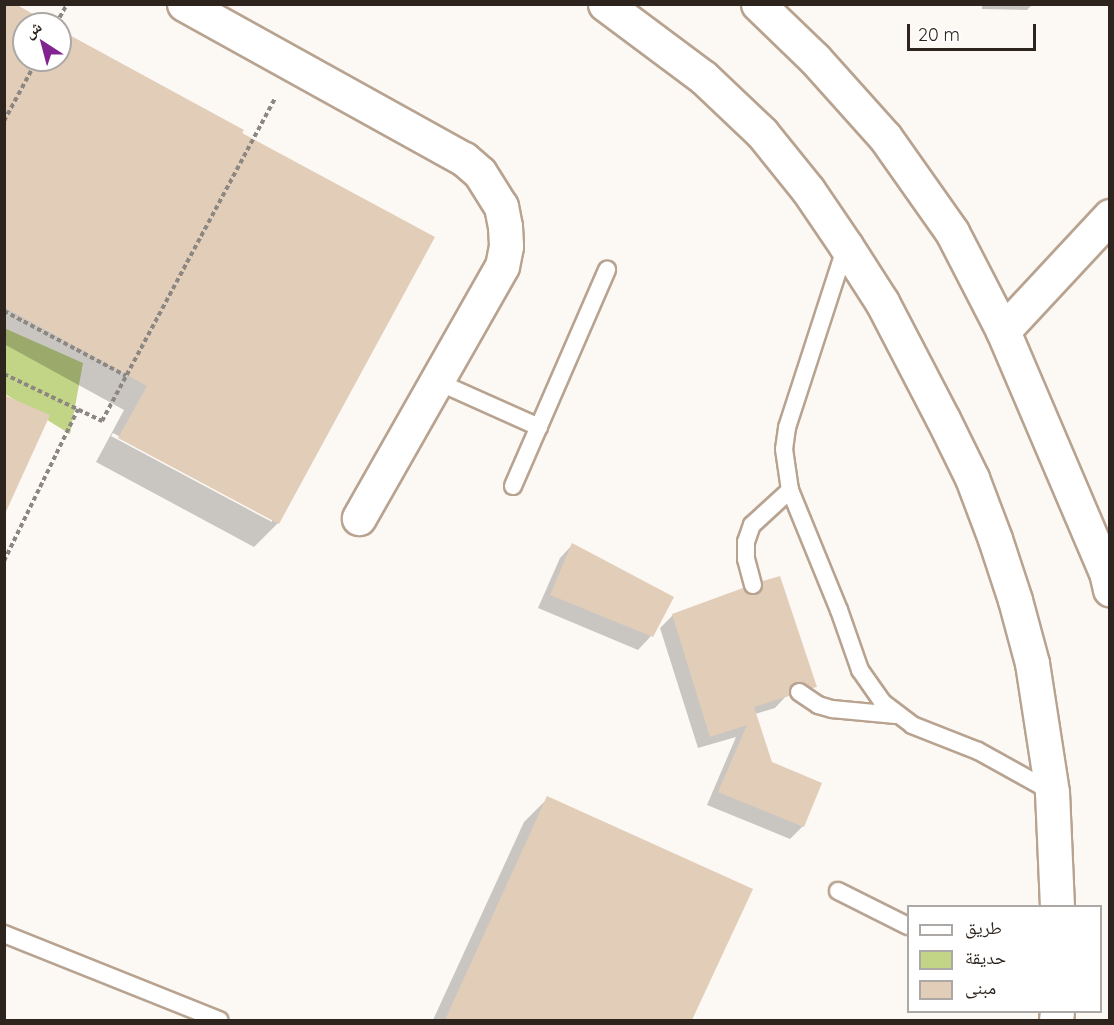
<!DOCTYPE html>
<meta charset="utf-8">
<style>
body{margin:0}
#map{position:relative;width:1114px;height:1025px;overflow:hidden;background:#fcf8f3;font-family:Quicksand,"Noto Naskh Arabic",sans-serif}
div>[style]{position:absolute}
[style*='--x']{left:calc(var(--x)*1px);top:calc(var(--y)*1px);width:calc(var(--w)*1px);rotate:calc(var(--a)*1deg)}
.green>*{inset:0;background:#c2d486}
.shadow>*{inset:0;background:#0003}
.building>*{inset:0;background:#e2cdb8}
.path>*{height:4px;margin-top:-2px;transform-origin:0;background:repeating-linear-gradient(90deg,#8d8781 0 4.5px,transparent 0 7.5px)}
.roads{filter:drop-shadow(2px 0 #b8a390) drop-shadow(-2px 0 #b8a390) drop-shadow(0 2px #b8a390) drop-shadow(0 -2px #b8a390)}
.service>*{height:16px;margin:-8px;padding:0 8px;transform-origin:8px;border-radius:8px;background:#fff}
.minor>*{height:33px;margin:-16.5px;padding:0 16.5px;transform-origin:16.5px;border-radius:16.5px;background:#fff}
.tertiary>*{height:33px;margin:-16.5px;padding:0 16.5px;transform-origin:16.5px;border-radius:16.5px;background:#fff}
span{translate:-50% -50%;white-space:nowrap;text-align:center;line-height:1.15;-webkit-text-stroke:6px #fff;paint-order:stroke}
.frame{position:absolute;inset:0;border:6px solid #2d251d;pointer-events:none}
.legend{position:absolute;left:907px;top:905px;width:195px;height:108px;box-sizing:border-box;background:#fff;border:2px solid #aba8a5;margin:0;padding:8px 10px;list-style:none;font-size:18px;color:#2d251d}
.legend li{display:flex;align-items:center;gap:12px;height:30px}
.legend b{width:30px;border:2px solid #aba8a5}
.north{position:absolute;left:12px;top:12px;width:60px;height:60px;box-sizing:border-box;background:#fff;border:2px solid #aba8a5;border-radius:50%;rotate:324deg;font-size:16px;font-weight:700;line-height:24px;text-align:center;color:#2d251d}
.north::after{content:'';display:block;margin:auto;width:21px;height:27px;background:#822490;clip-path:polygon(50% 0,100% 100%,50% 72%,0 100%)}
.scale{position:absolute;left:907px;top:24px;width:129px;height:27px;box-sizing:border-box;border:3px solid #2d251d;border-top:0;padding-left:8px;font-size:18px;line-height:21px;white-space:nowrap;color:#2d251d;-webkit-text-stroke:4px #fff;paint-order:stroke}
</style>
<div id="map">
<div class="green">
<i style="clip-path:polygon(4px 328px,83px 363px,70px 434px,5px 394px)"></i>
</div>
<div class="shadow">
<i style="clip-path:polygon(evenodd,4px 4px,15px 4px,50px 24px,24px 24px,24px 60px,60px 60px,60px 30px,242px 130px,278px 523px,254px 547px,96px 462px,124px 410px,4px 344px,4px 4px,113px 433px,272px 519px,272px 522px,111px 436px,113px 433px)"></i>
<i style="clip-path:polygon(982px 4px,1033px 4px,1027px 10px,982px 9px)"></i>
<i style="clip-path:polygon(573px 544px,651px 636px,638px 650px,538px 608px,560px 558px)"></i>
<i style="clip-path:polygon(764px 583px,815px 686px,803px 699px,799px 700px,788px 694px,775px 708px,755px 714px,770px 763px,803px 826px,790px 839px,707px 805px,736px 737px,698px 748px,660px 628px,673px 615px,750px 597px)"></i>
<i style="clip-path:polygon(548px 798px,751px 890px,690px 1020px,433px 1020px,524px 822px)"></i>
</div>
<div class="building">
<i style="clip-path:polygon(4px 4px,15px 4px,50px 24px,24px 24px,24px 60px,60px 60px,60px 30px,244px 130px,242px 133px,435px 237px,279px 524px,118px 438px,147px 386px,4px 307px)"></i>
<i style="clip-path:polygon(4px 395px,50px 415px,4px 516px)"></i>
<i style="clip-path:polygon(572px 543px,674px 597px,653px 637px,550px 595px)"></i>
<i style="clip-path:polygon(780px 576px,817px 687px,812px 688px,800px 682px,795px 682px,790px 687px,789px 696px,754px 707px,772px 762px,822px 783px,804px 827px,718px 792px,747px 725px,710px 737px,672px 614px,743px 588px,750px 595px,756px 595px,763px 588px,763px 581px)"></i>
<i style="clip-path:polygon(547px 796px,753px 889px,692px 1020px,445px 1020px)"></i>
</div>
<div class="path">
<i style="--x:56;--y:24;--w:23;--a:-61"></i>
<i style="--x:4;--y:121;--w:69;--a:-61.6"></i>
<i style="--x:4;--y:311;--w:138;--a:28"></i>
<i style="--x:4;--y:374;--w:109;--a:25.6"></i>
<i style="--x:102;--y:421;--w:366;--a:-61.8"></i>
<i style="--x:4;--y:561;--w:169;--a:-64"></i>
</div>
<div class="roads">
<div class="service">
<i style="--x:846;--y:246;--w:191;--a:108"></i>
<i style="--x:787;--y:428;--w:21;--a:98"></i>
<i style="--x:784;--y:449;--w:41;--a:81.7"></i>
<i style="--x:790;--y:490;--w:130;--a:67.8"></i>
<i style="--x:839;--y:610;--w:64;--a:70.7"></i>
<i style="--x:860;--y:670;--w:39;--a:55"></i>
<i style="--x:882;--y:702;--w:38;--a:37"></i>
<i style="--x:912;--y:725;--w:71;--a:21.5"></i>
<i style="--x:978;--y:751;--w:85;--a:29"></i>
<i style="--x:436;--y:381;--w:113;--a:24.1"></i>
<i style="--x:513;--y:486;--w:236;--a:-66.5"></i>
<i style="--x:753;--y:585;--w:27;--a:-105"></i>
<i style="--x:746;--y:559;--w:17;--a:-90"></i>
<i style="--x:746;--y:542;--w:18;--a:-71"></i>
<i style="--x:752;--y:525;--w:52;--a:-42.6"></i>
<i style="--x:799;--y:692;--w:23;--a:34"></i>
<i style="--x:818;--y:705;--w:15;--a:16"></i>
<i style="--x:832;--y:709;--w:64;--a:5.4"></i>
<i style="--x:838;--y:891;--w:78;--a:26.6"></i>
<i style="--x:4;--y:934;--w:232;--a:21.8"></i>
</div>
<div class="minor">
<i style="--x:184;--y:4;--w:320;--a:29"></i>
<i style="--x:464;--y:159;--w:21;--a:41"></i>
<i style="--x:480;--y:173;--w:39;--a:58"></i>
<i style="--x:501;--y:206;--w:20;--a:79"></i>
<i style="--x:505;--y:226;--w:20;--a:87"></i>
<i style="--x:506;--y:246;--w:20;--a:101"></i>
<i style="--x:502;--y:266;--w:290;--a:119.6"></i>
<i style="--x:1003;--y:331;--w:157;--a:-47.1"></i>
</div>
<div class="tertiary">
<i style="--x:605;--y:4;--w:122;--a:36.7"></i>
<i style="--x:703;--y:77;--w:81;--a:43.5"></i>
<i style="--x:762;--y:133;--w:73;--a:51.1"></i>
<i style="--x:808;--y:190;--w:68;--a:55.8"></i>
<i style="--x:846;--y:246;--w:67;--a:57.3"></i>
<i style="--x:882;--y:302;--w:132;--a:62.5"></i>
<i style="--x:943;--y:419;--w:66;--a:63.8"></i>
<i style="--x:972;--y:478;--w:65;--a:69.3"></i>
<i style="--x:995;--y:539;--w:64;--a:71.8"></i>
<i style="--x:1015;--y:600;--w:65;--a:74.9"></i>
<i style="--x:1032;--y:663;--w:131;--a:81.2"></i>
<i style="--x:1052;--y:792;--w:114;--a:87.5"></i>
<i style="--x:758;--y:4;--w:79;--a:44"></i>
<i style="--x:815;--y:59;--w:105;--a:48.1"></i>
<i style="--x:885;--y:137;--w:116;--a:54.8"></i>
<i style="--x:952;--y:232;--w:111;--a:62.7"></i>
<i style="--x:1003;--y:331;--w:262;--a:66.9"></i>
<i style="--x:1106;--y:572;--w:18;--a:77"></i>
<i style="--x:1056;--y:1020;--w:8;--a:-83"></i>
</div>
</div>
<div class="frame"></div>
<ul class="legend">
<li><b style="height:8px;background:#fff"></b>طريق</li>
<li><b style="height:16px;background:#c2d486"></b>حديقة</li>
<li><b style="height:16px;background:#e2cdb8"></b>مبنى</li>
</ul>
<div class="north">ش</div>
<div class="scale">20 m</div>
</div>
